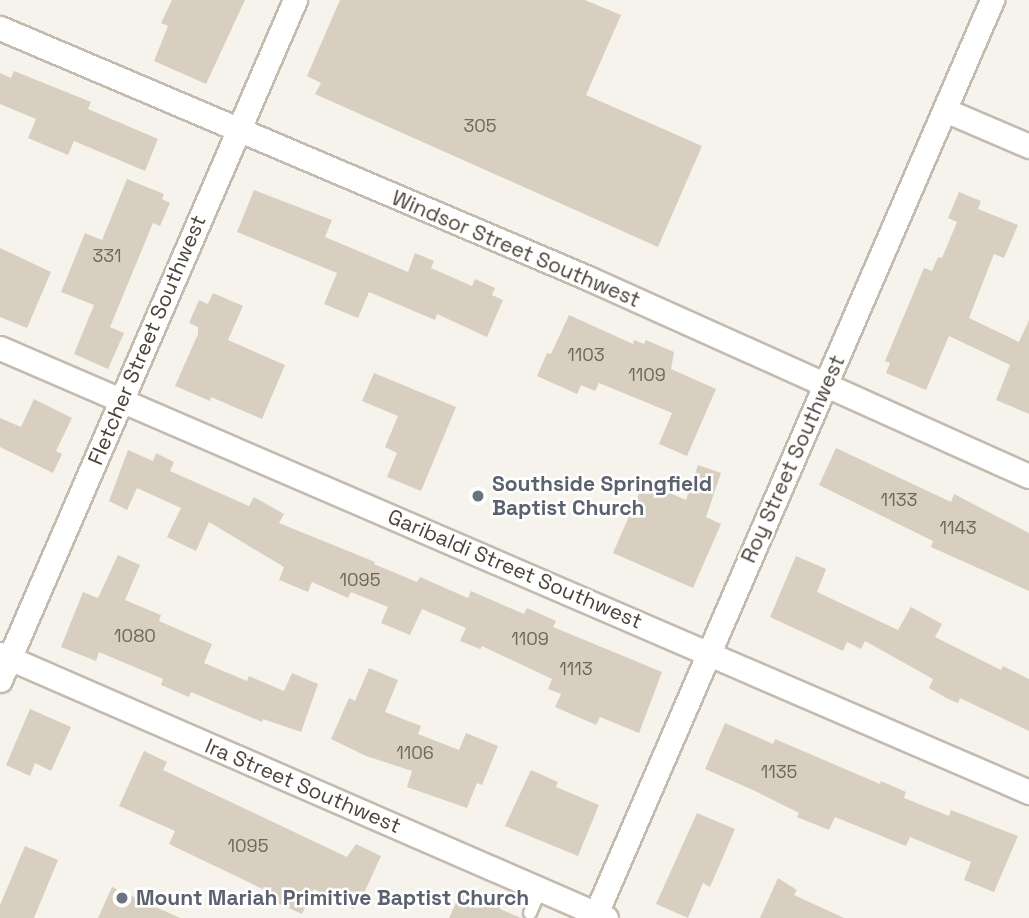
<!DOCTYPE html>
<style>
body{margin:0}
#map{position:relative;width:1029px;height:918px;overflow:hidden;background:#f6f3ec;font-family:"Space Grotesk",sans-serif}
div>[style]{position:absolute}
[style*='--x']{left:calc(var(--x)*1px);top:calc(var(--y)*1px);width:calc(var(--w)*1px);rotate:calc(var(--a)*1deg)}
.building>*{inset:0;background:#d8cfc1}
.roads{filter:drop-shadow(2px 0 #c2bbae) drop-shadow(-2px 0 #c2bbae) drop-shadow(0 2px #c2bbae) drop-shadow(0 -2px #c2bbae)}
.service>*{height:12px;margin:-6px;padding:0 6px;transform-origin:6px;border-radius:6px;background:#fff}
.minor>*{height:23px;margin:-11.5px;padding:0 11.5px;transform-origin:11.5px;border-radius:11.5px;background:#fff}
.dots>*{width:19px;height:19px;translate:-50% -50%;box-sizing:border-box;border:4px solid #fff;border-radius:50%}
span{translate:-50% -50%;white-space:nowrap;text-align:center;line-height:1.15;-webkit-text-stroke:5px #fff;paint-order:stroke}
.number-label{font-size:18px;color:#6e675b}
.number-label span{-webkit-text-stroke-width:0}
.street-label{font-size:21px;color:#4b4439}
.worship-label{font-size:21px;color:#5b616d;font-weight:700}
.left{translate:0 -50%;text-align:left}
</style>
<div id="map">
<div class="building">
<i style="clip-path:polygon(172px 0,245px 0,206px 84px,154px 61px,168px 26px,161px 23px)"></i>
<i style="clip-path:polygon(340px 0,585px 0,621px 15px,586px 95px,702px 146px,658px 247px,315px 94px,321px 83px,307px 76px)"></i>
<i style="clip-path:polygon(14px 71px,91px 102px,88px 109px,158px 139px,145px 171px,74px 141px,68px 155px,28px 138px,36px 119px,0 104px,0 73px,11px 78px)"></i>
<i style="clip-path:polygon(127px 179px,164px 194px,162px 199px,170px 203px,160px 226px,153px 223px,110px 327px,124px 333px,108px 369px,74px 354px,94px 305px,61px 292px,85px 233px,102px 240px)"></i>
<i style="clip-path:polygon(254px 190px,332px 220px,325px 237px,408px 272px,415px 253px,434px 261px,431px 268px,472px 286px,475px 279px,495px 288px,492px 295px,503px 300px,487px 337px,437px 314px,435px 320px,369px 292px,358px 318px,324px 304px,337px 273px,237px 232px)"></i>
<i style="clip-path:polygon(959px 192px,981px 201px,978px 209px,1018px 225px,1004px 258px,994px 254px,969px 318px,1019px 342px,1029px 320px,1029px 414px,996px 400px,1010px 365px,949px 336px,926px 390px,886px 373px,890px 363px,885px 361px,924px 268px,932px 271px,938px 257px,942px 258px,957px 222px,948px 218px)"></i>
<i style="clip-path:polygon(0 248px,51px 272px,27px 328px,0 317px)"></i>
<i style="clip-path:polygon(213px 293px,243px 306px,228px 340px,285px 365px,262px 419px,211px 397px,210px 401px,175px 386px,198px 334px,198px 327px,189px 323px,199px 300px,208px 304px)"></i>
<i style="clip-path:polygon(569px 315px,633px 344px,634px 340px,644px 344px,646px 340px,674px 352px,671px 369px,716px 389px,687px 456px,659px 444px,672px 413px,599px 383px,595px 391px,581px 385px,577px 394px,537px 376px,547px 353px,551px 354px)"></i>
<i style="clip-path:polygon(374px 373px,456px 407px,421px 491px,387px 477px,397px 453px,385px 447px,398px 416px,362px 401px)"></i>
<i style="clip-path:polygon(34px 399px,72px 418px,56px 451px,62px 454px,53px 473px,0 447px,0 418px,21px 427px)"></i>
<i style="clip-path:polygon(836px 448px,951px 502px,954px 494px,1029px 533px,1029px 591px,931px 547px,933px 541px,819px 485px)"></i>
<i style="clip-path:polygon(128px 450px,153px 461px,156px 453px,174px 462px,170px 471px,249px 506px,254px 497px,284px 514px,279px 523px,375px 562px,374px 564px,417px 582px,420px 577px,468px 598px,471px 591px,524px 614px,527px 608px,556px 621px,553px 627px,662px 672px,639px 733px,600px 717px,596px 725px,555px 707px,561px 694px,548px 689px,552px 679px,482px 646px,480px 649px,460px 641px,466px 628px,422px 609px,410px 635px,381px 623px,388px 607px,351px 592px,348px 598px,312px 582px,308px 592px,279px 580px,284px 567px,209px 522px,196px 551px,167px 537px,181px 508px,137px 488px,127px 510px,109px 501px)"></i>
<i style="clip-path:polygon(698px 465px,721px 473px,706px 517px,721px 524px,693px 588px,613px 553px,644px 482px,686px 500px)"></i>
<i style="clip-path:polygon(118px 555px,140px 565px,125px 600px,161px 615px,159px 621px,212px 644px,204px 663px,247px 681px,249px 676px,284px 691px,292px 673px,318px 684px,301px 732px,263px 719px,262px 722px,191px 692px,189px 697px,161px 685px,163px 679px,99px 652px,96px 661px,61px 647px,83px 592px,98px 598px)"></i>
<i style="clip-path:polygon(796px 556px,826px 569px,817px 592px,898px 630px,911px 607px,942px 624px,935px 637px,1001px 670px,1003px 666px,1029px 679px,1029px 731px,960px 698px,958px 703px,948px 699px,929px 688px,933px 679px,865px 641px,861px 649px,847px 642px,843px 651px,770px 617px)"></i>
<i style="clip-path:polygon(369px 668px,398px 680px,385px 712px,421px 726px,418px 734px,459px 750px,466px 733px,498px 746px,482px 785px,477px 783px,467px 808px,407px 787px,412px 771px,366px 756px,331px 739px,349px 698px,355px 701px)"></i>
<i style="clip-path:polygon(30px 709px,71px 727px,51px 771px,35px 763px,30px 776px,6px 765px)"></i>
<i style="clip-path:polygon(725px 723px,773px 744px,775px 739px,880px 784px,881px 781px,906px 792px,904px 798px,949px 816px,951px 810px,1018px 836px,994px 892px,964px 880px,971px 862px,910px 837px,906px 846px,835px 817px,829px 830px,797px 817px,799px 813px,753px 790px,705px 769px)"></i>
<i style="clip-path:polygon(144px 751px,167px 762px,163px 770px,347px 857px,356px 844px,381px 856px,359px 904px,353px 909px,314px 889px,302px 914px,273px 901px,275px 895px,169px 844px,175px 831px,119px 806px)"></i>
<i style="clip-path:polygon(531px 770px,558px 782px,556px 787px,599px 805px,578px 856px,505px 826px)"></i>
<i style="clip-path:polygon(697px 813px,735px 829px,710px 887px,703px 883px,688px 918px,656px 904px)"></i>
<i style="clip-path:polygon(25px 846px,58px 860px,34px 918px,0 918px,0 905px)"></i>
<i style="clip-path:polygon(778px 878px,797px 890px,794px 895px,844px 918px,760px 918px)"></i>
<i style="clip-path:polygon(112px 887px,180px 918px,98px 918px)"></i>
<i style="clip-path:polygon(477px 891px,502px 902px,500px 909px,521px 918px,449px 918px,461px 892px,473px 898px)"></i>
</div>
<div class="roads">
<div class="service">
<i style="--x:530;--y:913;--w:26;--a:-67"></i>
</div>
<div class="minor">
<i style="--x:0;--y:28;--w:639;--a:23.03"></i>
<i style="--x:588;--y:278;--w:483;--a:24.2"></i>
<i style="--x:945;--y:110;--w:91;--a:23.2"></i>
<i style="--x:0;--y:348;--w:1121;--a:23.34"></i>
<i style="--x:0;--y:654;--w:661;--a:23.54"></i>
<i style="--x:0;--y:680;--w:741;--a:-66.55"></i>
<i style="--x:594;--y:918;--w:1001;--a:-66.56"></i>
</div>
</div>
<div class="dots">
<i style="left:478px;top:496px;background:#6b7280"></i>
<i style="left:122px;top:898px;background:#6b7280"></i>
</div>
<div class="number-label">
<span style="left:480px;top:126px">305</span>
<span style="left:107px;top:256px">331</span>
<span style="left:586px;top:355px">1103</span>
<span style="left:647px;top:375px">1109</span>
<span style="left:899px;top:500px">1133</span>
<span style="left:958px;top:528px">1143</span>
<span style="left:360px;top:580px">1095</span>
<span style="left:135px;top:636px">1080</span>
<span style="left:530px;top:639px">1109</span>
<span style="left:576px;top:669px">1113</span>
<span style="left:415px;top:753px">1106</span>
<span style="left:779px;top:772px">1135</span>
<span style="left:248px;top:846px">1095</span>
</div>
<div class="street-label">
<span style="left:516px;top:249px;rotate:23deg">Windsor Street Southwest</span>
<span style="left:147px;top:340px;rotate:-67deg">Fletcher Street Southwest</span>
<span style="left:793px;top:459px;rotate:-66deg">Roy Street Southwest</span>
<span style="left:515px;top:569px;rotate:23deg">Garibaldi Street Southwest</span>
<span style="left:303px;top:786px;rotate:23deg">Ira Street Southwest</span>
</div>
<div class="worship-label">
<span class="left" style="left:492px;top:496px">Southside Springfield<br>Baptist Church</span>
<span class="left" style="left:136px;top:898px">Mount Mariah Primitive Baptist Church</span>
</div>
</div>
